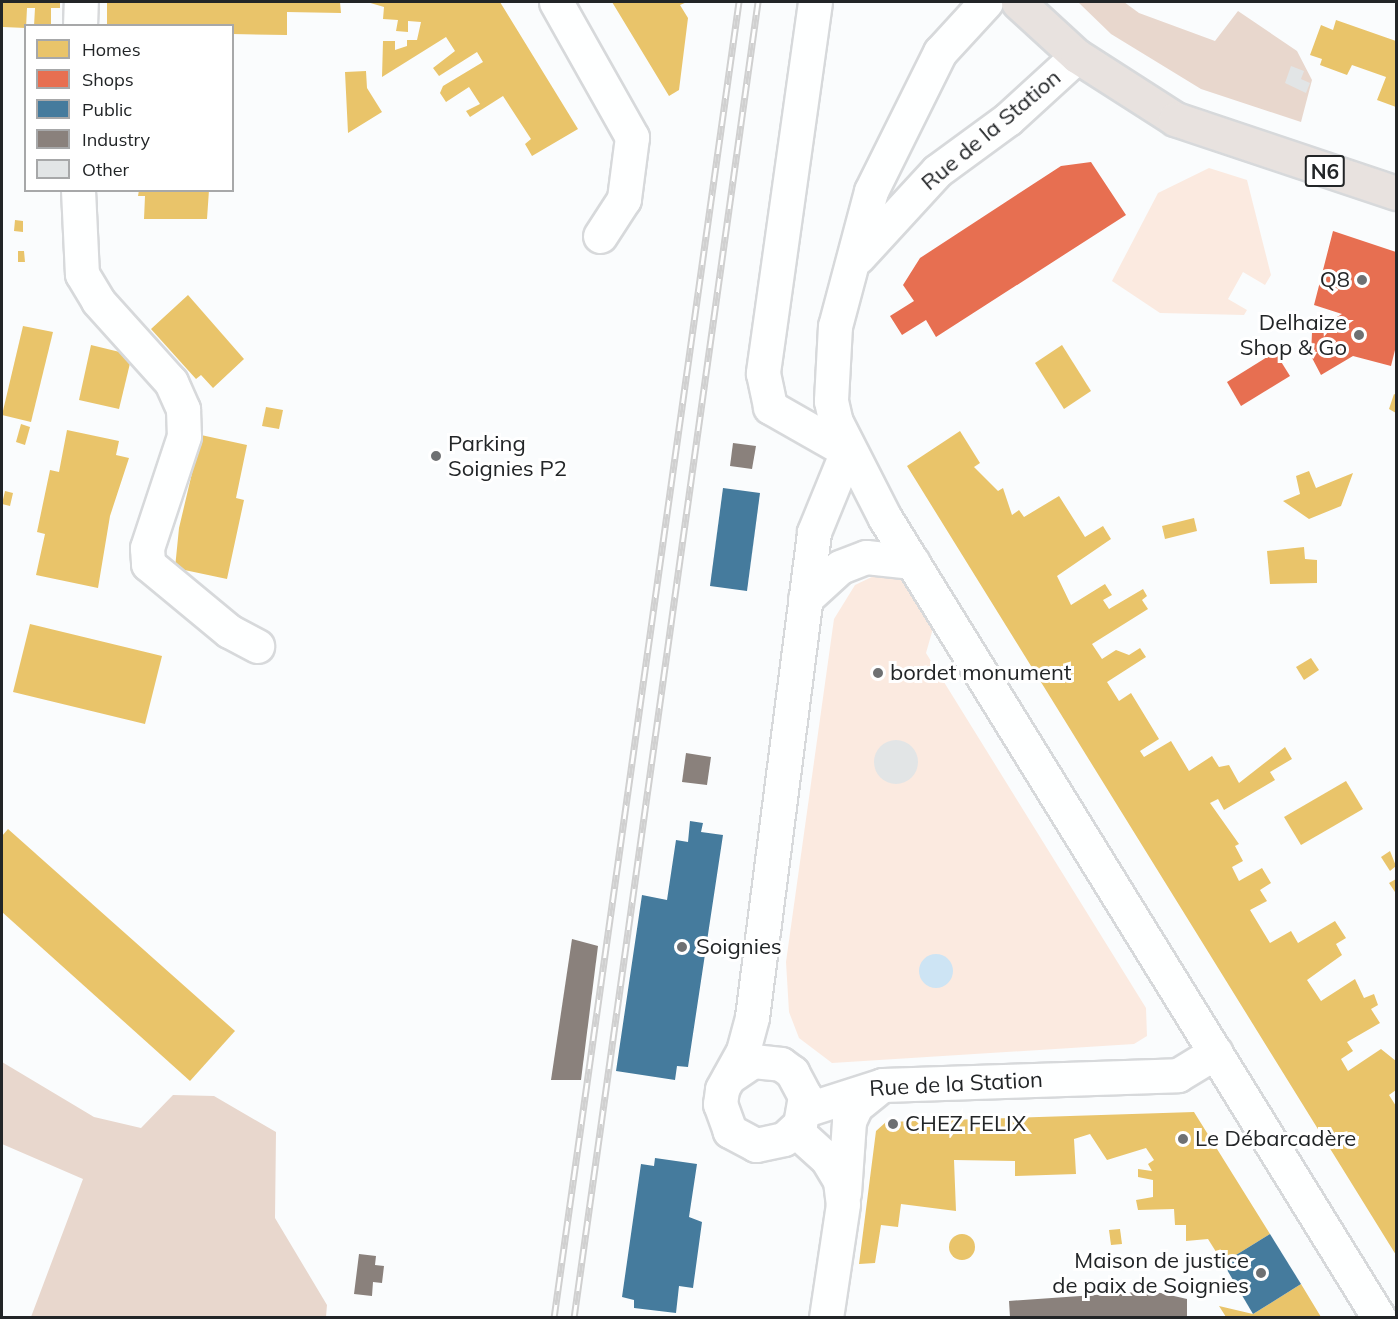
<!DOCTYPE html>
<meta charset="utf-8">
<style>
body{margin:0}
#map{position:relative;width:1398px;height:1319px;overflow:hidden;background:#fafcfd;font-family:Mulish,sans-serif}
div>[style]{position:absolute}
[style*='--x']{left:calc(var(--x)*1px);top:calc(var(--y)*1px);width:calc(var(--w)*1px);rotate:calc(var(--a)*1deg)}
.green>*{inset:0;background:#fbeae0}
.forest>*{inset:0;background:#e8d7cd}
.water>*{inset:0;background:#cde4f4}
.round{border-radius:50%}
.homes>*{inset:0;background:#e9c46a}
.shops>*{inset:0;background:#e76f51}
.public>*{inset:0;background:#457b9d}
.industry>*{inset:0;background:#8a817c}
.building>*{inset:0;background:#e2e5e6}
.roads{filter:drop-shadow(2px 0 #d7d9db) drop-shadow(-2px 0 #d7d9db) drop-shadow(0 2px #d7d9db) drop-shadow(0 -2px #d7d9db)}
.minor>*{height:33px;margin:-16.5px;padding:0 16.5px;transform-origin:16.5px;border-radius:16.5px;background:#feffff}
.major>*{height:33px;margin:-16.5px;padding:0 16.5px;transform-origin:16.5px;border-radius:16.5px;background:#e8e2df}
.rail>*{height:7px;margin-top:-3.5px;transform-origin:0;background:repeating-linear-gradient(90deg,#fff 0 14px,#d0d0d0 0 28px);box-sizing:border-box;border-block:2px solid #d0d0d0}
.dots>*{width:16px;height:16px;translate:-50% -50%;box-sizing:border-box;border:3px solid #fff;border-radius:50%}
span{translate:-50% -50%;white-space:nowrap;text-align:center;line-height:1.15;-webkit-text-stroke:6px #fff;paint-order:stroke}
.shield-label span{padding:2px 4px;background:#fff;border:2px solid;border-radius:4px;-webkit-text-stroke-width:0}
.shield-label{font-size:21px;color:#222527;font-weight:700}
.street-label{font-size:22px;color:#222527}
.poi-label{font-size:22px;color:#222527}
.right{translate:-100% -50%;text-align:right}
.left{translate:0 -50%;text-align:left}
.frame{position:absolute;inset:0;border:3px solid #222527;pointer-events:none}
.legend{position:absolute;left:24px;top:24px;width:210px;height:168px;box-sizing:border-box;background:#fff;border:2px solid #a7a8a9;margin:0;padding:8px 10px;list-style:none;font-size:18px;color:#222527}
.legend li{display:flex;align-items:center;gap:12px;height:30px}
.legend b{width:30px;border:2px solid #a7a8a9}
</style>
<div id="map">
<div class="green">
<i style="clip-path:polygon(1209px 168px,1247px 180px,1271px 275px,1265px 285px,1243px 272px,1228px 299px,1247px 310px,1244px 315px,1160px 313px,1112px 281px,1158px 193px)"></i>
<i style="clip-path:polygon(878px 574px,896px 575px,918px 587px,936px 618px,926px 653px,1146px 1008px,1147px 1036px,1134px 1044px,832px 1063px,799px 1038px,789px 1012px,786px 962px,834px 619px,855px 585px)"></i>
</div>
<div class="forest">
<i style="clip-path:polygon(1078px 2px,1124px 2px,1139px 13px,1215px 41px,1238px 11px,1297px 51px,1312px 80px,1301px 122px,1201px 89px,1111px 34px)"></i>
<i style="clip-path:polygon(2px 1062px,94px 1117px,141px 1128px,173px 1095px,214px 1096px,276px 1132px,275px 1218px,327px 1305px,326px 1317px,31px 1317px,83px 1179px,2px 1144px)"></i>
</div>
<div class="water">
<i class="round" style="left:919px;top:954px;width:34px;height:34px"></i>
</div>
<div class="homes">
<i style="clip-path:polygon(2px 2px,60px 2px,60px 8px,51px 8px,51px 26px,34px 26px,35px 8px,27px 8px,26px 28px,3px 27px)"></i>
<i style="clip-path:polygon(107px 2px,340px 2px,341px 13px,287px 12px,287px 35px,232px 34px,232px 26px,107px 26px)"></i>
<i style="clip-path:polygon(367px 2px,500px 2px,578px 129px,532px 156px,525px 144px,531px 139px,503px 96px,470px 117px,466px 111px,480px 104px,469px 87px,446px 102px,440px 93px,443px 86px,483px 62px,477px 52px,439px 76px,433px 68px,455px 51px,446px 37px,382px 77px,383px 41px,395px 41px,395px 50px,407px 46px,407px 40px,417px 40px,421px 22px,408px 21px,408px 32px,396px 31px,398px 20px,383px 19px,384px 7px)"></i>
<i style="clip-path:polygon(612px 2px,687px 2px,680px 5px,688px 18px,679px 90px,669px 96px)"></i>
<i style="clip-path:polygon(1336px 20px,1396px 41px,1396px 107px,1377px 100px,1386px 77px,1352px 65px,1347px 75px,1320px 65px,1322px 59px,1310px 55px,1321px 25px,1333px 30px)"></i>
<i style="clip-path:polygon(366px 71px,367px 88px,382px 112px,348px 133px,345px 72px)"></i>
<i style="clip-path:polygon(139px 190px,209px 190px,207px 219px,144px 219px,145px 196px,138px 196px)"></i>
<i style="clip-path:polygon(15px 220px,23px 221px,23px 232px,14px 231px)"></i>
<i style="clip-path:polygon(18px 251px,24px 251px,25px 262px,18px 262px)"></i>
<i style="clip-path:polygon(188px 295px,244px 359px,213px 388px,201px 375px,196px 379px,151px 329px)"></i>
<i style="clip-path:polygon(23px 326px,53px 332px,31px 422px,2px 415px)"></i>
<i style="clip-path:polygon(91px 345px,132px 355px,119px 409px,79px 400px)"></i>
<i style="clip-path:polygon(1062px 345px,1091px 391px,1064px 409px,1035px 363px)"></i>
<i style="clip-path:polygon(1394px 394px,1396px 395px,1396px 413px,1389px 409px)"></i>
<i style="clip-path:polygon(266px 407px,283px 410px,279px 429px,262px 426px)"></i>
<i style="clip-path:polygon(21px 424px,30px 427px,25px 445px,16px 442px)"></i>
<i style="clip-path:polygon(67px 430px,119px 441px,116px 455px,129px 458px,110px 516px,98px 588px,36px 575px,45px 534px,37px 532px,50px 470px,59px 472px)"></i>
<i style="clip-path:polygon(960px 431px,980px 463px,974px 467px,998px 491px,1003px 488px,1012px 515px,1019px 510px,1024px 517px,1059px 496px,1085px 537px,1103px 526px,1111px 539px,1057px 576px,1071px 605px,1105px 584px,1112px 595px,1103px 600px,1109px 609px,1143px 589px,1147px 596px,1142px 600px,1148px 609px,1092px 644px,1102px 659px,1116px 650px,1129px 655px,1140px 648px,1146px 657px,1107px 682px,1119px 701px,1131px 693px,1159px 739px,1140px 751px,1144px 757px,1171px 741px,1189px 771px,1212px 756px,1219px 767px,1229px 765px,1239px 783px,1285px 747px,1292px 759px,1270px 772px,1275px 780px,1224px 810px,1218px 799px,1210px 803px,1239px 844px,1235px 846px,1243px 861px,1232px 867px,1239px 881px,1262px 868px,1271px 883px,1260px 890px,1267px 901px,1250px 910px,1270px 943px,1291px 931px,1298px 943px,1335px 921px,1346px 938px,1336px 944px,1342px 955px,1307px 980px,1321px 1001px,1355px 979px,1364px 998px,1374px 994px,1378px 1005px,1371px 1009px,1380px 1023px,1347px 1042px,1353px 1051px,1341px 1059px,1348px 1071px,1381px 1049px,1396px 1061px,1396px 1090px,1389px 1095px,1396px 1106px,1396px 1255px,907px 466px)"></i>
<i style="clip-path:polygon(201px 435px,247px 445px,236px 498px,244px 500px,227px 579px,175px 568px,179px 528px)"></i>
<i style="clip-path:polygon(1309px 471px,1316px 488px,1353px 473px,1341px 506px,1309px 519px,1283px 501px,1300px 494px,1296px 476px)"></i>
<i style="clip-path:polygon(5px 491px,13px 493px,10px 506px,2px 504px)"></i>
<i style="clip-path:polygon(1194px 518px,1197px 531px,1165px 539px,1162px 526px)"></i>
<i style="clip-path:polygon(1304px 547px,1305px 559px,1317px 560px,1317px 583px,1270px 584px,1267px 551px)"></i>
<i style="clip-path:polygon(30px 624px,162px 656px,145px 724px,13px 692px)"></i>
<i style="clip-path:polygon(1311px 658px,1319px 670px,1304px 680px,1296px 667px)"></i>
<i style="clip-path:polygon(1346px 781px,1363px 809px,1301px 845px,1284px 817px)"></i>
<i style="clip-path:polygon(8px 829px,235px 1031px,190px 1081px,2px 912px,2px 836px)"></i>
<i style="clip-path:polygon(1390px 851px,1396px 866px,1390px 871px,1381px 857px)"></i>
<i style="clip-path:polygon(1396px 879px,1396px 891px,1395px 892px,1389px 883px)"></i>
<i style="clip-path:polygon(1194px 1112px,1270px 1234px,1223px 1263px,1208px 1239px,1186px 1241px,1186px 1225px,1175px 1225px,1174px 1209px,1138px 1210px,1136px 1200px,1153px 1197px,1153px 1180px,1138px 1177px,1138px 1169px,1152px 1171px,1148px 1164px,1154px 1160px,1146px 1148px,1107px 1160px,1090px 1134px,1074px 1139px,1076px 1174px,1015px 1176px,1015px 1161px,954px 1160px,956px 1211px,901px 1204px,898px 1227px,881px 1225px,875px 1263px,859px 1264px,876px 1131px,886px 1122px)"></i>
<i style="clip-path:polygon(1120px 1229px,1122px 1244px,1111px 1245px,1109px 1230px)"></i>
<i class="round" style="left:949px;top:1234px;width:26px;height:26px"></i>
<i style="clip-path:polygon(1301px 1284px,1321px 1317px,1226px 1317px,1219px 1306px,1253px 1314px)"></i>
</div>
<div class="shops">
<i style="clip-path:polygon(1091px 162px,1126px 215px,936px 337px,926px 320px,902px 335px,890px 316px,914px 301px,903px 285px,920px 258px,1061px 166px)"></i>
<i style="clip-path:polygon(1333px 231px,1396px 252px,1396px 346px,1391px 366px,1353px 356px,1321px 375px,1311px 356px,1312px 332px,1342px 314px,1314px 305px)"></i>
<i style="clip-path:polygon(1275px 352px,1290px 376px,1241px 406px,1227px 382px)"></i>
</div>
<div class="public">
<i style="clip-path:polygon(723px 488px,760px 493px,747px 591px,710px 586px)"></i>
<i style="clip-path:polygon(690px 821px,703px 823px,701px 832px,723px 835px,688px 1067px,677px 1066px,675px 1080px,616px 1071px,642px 895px,667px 900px,676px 840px,688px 842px)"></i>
<i style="clip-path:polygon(655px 1158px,697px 1164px,689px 1217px,702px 1222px,693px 1288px,679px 1286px,676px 1313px,634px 1308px,634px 1300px,622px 1297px,641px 1164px,654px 1166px)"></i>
<i style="clip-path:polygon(1270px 1234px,1301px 1284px,1253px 1314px,1223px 1263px)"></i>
</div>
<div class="industry">
<i style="clip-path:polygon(733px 443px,756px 446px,752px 469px,730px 466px)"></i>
<i style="clip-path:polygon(686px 753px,711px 757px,707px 785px,682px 782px)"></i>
<i style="clip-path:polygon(572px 939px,598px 946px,581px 1080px,551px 1080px)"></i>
<i style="clip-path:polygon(359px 1254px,376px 1256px,375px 1265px,384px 1266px,382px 1283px,373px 1282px,372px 1296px,354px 1294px)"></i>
<i style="clip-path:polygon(1152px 1291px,1187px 1299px,1187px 1317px,1010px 1317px,1009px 1301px)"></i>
</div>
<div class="building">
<i style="clip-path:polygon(1291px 66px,1304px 71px,1301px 79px,1310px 83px,1306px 93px,1285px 83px)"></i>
<i class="round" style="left:874px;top:740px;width:44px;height:44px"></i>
</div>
<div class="roads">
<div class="minor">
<i style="--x:556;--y:2;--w:155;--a:60.6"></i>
<i style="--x:632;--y:137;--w:63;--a:97.4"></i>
<i style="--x:624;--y:199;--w:44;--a:123"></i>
<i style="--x:815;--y:2;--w:375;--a:98"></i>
<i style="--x:763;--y:373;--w:35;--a:78"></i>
<i style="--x:770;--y:407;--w:89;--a:29.7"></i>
<i style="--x:986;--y:2;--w:68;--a:132.6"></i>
<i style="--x:940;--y:52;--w:155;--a:116.4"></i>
<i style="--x:871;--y:191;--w:140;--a:104.9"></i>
<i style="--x:835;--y:326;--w:75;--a:93.1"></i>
<i style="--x:831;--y:401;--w:22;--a:77"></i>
<i style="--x:836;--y:422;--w:108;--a:63"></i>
<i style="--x:885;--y:518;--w:940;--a:58.3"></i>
<i style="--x:80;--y:26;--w:24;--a:-88"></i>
<i style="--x:78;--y:190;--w:84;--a:87.3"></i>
<i style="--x:82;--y:274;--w:31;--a:59"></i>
<i style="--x:98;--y:301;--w:109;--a:48"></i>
<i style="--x:171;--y:382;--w:30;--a:66"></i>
<i style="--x:183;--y:409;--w:27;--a:88"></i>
<i style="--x:184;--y:436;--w:118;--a:108.3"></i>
<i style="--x:147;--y:548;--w:16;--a:86"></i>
<i style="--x:148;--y:564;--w:105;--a:39.6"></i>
<i style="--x:229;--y:631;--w:32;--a:28"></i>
<i style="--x:858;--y:257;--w:117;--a:-47.4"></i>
<i style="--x:937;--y:171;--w:88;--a:-36.2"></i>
<i style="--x:1008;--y:119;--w:93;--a:-42.4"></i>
<i style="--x:805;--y:599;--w:47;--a:-42.4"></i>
<i style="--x:840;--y:567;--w:28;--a:-21"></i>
<i style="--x:866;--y:557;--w:47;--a:6.1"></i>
<i style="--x:729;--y:1077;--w:29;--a:-34"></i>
<i style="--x:753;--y:1061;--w:28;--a:6"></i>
<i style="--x:781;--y:1064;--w:14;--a:36"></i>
<i style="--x:792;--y:1072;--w:27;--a:62"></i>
<i style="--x:805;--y:1096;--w:28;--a:100"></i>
<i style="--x:800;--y:1124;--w:22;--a:137"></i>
<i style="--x:784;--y:1139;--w:29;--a:168"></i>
<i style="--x:756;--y:1145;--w:30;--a:-152"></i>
<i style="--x:730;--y:1131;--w:29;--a:-110"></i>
<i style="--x:720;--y:1104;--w:15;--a:-82"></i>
<i style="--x:722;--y:1089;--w:43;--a:-61.1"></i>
<i style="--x:743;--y:1051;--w:35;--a:-75"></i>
<i style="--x:752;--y:1017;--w:489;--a:-82.7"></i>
<i style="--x:814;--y:532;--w:87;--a:-67.8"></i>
<i style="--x:805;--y:1110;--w:82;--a:-17.8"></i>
<i style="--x:883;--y:1085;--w:295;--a:-1.9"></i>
<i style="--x:1178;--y:1075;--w:44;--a:-31.2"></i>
<i style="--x:795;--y:1130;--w:43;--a:42.2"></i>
<i style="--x:827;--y:1159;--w:26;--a:59"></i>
<i style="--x:840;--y:1181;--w:23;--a:83"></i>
<i style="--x:843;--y:1204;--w:115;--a:98.5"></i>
<i style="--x:844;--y:1193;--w:72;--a:-86"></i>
<i style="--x:849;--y:1121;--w:17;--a:-65"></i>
<i style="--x:856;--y:1106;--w:33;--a:-39"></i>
</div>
<div class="major">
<i style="--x:1018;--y:2;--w:80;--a:42.5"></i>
<i style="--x:1077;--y:56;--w:117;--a:32.7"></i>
<i style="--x:1175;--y:119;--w:233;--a:18.5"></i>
</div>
</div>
<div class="rail">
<i style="--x:554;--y:1318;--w:1329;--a:-82"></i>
<i style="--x:574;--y:1318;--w:1329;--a:-82.04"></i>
</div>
<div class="dots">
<i style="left:1362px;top:280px;background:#6e7072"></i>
<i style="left:1359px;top:335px;background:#6e7072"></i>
<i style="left:436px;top:456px;background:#6e7072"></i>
<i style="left:878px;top:673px;background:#6e7072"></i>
<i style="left:682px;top:947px;background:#6e7072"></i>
<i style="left:893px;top:1124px;background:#6e7072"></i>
<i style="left:1183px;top:1139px;background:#6e7072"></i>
<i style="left:1261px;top:1273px;background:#6e7072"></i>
</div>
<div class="shield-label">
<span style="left:1325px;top:171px">N6</span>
</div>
<div class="street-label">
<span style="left:991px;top:130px;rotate:-40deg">Rue de la Station</span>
<span style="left:956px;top:1084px;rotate:-3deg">Rue de la Station</span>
</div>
<div class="poi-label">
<span class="right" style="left:1350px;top:280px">Q8</span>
<span class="right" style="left:1347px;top:335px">Delhaize<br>Shop &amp; Go</span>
<span class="left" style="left:448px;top:456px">Parking<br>Soignies P2</span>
<span class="left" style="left:890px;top:673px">bordet monument</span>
<span class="left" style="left:696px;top:947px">Soignies</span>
<span class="left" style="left:905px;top:1124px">CHEZ FELIX</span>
<span class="left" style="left:1195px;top:1139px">Le Débarcadère</span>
<span class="right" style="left:1249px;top:1273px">Maison de justice<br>de paix de Soignies</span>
</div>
<div class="frame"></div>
<ul class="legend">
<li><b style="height:16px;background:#e9c46a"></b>Homes</li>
<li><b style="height:16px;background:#e76f51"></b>Shops</li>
<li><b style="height:16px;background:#457b9d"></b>Public</li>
<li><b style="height:16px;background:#8a817c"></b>Industry</li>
<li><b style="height:16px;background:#e2e5e6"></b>Other</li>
</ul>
</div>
